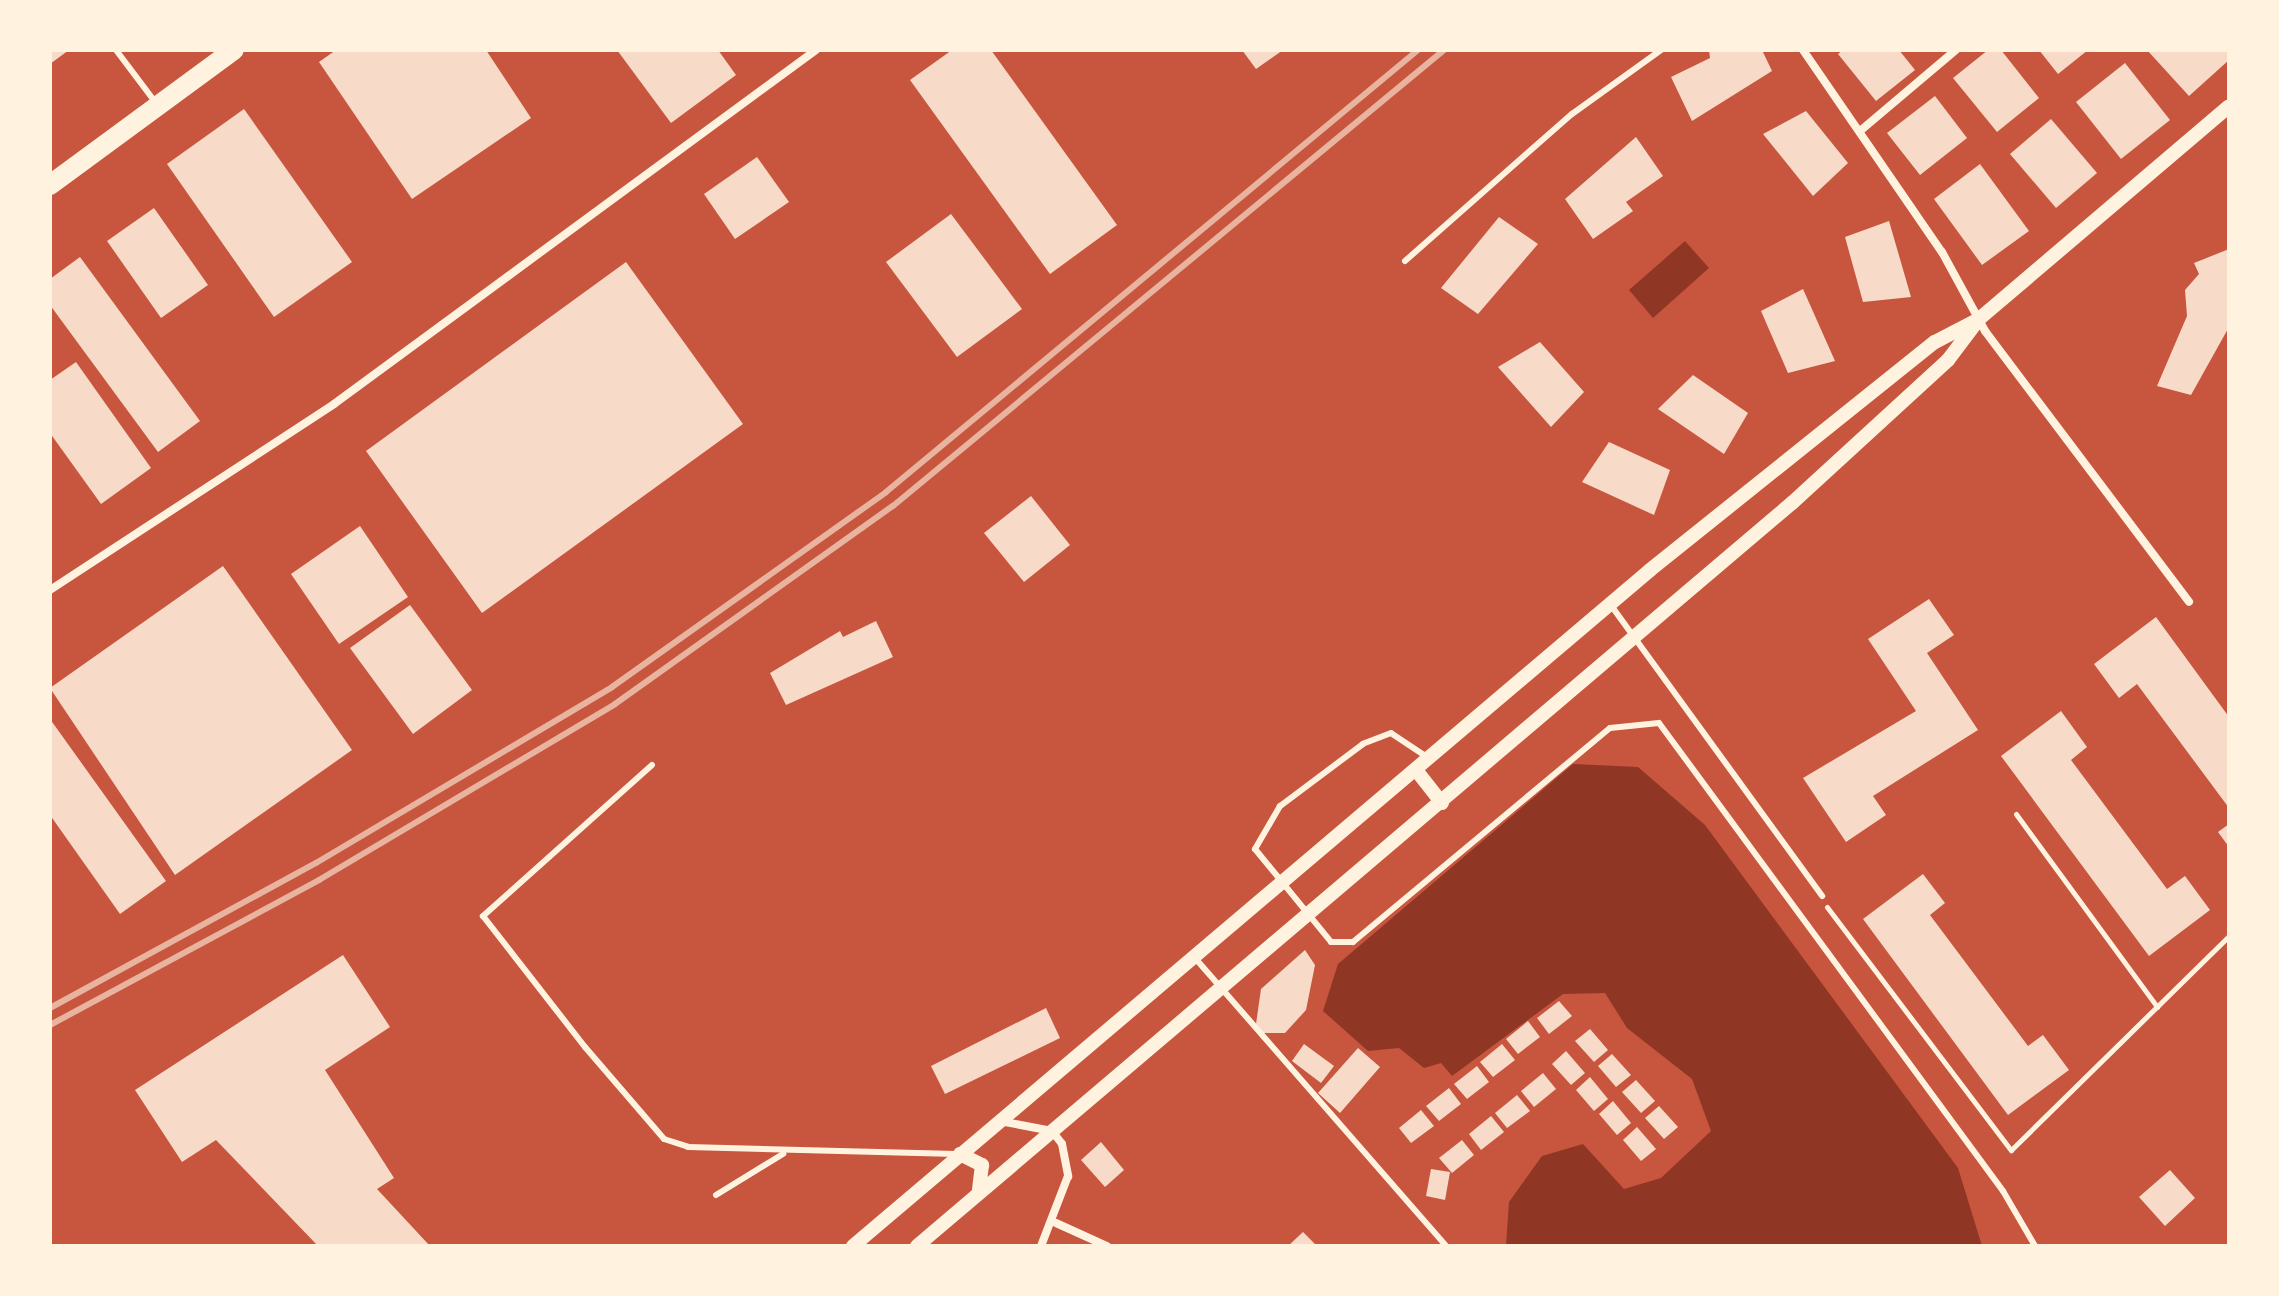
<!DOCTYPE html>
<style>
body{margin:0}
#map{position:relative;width:2279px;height:1296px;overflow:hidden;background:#c8553d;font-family:"DM Sans",sans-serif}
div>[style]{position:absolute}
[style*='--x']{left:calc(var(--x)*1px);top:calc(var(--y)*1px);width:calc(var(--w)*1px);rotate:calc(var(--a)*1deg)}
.water>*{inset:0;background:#8f3625}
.building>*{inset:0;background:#f7dbc8}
.path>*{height:5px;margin:-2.5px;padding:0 2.5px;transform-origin:2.5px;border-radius:2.5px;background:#fff3e0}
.service>*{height:6px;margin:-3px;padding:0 3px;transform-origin:3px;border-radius:3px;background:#fff3e0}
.minor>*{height:8px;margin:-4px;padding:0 4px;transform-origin:4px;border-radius:4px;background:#fff3e0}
.tertiary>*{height:14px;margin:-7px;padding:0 7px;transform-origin:7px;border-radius:7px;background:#fff3e0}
.primary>*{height:20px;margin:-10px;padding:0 10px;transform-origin:10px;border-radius:10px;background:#fff3e0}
.rail>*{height:6px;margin:-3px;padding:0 3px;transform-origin:3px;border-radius:3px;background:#e9b49f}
span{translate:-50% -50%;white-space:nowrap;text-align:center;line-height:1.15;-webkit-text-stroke:7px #fff3e0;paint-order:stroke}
.frame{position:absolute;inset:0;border:52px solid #fff3e0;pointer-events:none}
</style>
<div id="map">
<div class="water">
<i style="clip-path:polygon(1685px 241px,1709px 268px,1653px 318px,1629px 290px)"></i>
<i style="clip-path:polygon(1573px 764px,1638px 767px,1705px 825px,1958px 1168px,1982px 1246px,1506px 1246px,1509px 1202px,1542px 1156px,1583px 1144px,1624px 1189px,1661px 1178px,1711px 1131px,1692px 1079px,1627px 1028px,1605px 993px,1563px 994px,1452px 1076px,1441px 1063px,1424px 1068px,1399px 1048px,1368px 1051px,1323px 1011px,1338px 964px)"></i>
</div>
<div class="building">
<i style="clip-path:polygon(50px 50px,69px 50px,50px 64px)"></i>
<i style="clip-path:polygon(336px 50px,486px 50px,531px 118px,412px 199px,319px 62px)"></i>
<i style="clip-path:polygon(617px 50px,718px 50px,736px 75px,671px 123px)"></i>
<i style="clip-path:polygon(952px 50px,991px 50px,1117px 225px,1050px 274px,910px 80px)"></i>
<i style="clip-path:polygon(1242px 50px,1283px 50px,1256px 69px)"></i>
<i style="clip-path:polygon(1709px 50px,1762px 50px,1772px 71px,1692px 121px,1671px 77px,1710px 58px)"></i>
<i style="clip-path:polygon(1843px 50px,1899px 50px,1915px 70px,1876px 101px,1838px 54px)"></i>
<i style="clip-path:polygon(1988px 50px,2001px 50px,2039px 98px,1997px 132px,1953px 78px)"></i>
<i style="clip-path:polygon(2039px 50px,2088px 50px,2058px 74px)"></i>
<i style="clip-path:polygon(2147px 50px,2229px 50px,2229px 60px,2189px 96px)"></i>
<i style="clip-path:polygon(2125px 63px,2170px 120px,2121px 159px,2076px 102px)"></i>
<i style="clip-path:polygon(1935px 96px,1967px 138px,1920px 175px,1887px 133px)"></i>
<i style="clip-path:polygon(244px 109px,352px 262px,274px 317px,167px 164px)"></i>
<i style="clip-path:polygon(1806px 111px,1848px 163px,1813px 196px,1763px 134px)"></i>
<i style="clip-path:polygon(2051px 119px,2097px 173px,2056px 208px,2010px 154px)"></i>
<i style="clip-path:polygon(1636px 137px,1663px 176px,1626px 202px,1633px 211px,1593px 239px,1565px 199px)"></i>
<i style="clip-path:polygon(757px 157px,789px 202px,735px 239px,704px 194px)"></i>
<i style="clip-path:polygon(1980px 164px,2029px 231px,1982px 265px,1934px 199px)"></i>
<i style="clip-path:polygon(154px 208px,208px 285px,161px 318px,107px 241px)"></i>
<i style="clip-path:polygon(951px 214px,1022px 309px,957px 357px,886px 262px)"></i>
<i style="clip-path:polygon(1499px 217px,1538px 244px,1478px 314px,1441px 288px)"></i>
<i style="clip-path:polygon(1889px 221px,1911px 297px,1863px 302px,1845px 237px)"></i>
<i style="clip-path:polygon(2229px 249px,2229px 327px,2191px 395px,2157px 386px,2187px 316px,2185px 290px,2199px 274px,2194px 263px)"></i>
<i style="clip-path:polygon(80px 257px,200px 421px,158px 452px,50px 305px,50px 279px)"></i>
<i style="clip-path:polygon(626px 262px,743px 424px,482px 613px,366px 451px)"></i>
<i style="clip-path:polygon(1803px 289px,1835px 361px,1788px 373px,1761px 311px)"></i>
<i style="clip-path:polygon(1540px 342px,1584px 392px,1551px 427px,1498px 367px)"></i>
<i style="clip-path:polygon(76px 362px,151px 468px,101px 504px,50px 433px,50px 380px)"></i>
<i style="clip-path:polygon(1693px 375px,1748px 413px,1724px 454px,1658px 409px)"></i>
<i style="clip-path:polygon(1609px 442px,1670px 470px,1654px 515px,1582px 482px)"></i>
<i style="clip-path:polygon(1031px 496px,1070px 545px,1024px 582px,984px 533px)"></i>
<i style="clip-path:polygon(360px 526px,408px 597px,339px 644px,291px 574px)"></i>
<i style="clip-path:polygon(223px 566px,352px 750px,175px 875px,50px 688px)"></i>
<i style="clip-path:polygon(1929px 599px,1954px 635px,1927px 653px,1978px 730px,1873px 796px,1886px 815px,1846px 842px,1803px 778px,1916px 711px,1868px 639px)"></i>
<i style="clip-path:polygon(410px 605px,472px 690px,413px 734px,350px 648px)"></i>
<i style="clip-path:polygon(2156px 617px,2229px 717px,2229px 808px,2137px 684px,2119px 698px,2094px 664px)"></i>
<i style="clip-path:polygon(876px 621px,893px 657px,786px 705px,770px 673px,840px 631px,843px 637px)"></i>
<i style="clip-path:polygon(2061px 711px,2087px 747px,2071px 760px,2167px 889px,2185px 876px,2210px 910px,2149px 956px,2001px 756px)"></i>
<i style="clip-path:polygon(50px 719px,166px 881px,120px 914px,50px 815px)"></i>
<i style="clip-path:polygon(2229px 824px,2229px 847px,2218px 832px)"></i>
<i style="clip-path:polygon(1923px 874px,1945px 903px,1930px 915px,2028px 1046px,2043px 1035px,2069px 1070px,2008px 1115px,1863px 919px)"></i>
<i style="clip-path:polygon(1305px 950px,1315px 965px,1306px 1010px,1285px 1033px,1263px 1033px,1256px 1024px,1261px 989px)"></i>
<i style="clip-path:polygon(343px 955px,390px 1027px,325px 1070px,394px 1178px,377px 1189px,430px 1246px,318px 1246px,216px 1140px,182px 1162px,135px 1090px)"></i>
<i style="clip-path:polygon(1559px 1001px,1572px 1016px,1549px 1034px,1537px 1018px)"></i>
<i style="clip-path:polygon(1046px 1008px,1060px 1038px,945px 1094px,931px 1066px)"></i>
<i style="clip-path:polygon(1528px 1021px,1540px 1037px,1518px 1054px,1506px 1039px)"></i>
<i style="clip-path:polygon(1590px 1029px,1608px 1050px,1594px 1062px,1575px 1041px)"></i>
<i style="clip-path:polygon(1304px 1044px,1334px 1066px,1321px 1083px,1292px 1061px)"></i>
<i style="clip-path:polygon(1502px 1044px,1515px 1060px,1493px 1077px,1480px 1062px)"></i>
<i style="clip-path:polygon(1358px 1048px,1380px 1067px,1340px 1113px,1318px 1093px)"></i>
<i style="clip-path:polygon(1566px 1051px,1585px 1073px,1571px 1085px,1552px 1064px)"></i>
<i style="clip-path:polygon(1612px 1054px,1631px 1075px,1616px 1087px,1598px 1066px)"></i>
<i style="clip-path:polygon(1477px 1066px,1489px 1082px,1467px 1099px,1454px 1084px)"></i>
<i style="clip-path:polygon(1543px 1073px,1556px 1089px,1534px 1107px,1521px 1091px)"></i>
<i style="clip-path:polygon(1590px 1077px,1608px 1099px,1594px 1111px,1576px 1090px)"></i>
<i style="clip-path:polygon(1636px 1080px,1655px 1101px,1641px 1113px,1622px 1092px)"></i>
<i style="clip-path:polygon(1449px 1088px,1461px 1104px,1439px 1121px,1426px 1106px)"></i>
<i style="clip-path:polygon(1517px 1095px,1530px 1111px,1507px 1128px,1495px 1113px)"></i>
<i style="clip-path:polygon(1613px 1101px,1631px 1123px,1617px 1135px,1599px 1114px)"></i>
<i style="clip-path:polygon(1659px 1106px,1678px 1127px,1664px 1139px,1645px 1118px)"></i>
<i style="clip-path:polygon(1421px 1110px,1434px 1126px,1411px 1143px,1399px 1128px)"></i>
<i style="clip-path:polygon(1491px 1116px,1504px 1132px,1481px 1150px,1469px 1134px)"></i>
<i style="clip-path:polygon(1637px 1127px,1656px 1149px,1641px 1161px,1623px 1140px)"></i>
<i style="clip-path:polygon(1462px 1140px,1474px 1155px,1452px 1173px,1439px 1158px)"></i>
<i style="clip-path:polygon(1101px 1142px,1124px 1170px,1105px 1187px,1081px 1160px)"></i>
<i style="clip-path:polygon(1431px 1169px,1450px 1172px,1445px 1200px,1426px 1196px)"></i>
<i style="clip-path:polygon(2170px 1170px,2195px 1198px,2165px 1226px,2139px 1197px)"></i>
<i style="clip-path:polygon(1303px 1232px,1317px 1246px,1288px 1246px)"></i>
</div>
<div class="path">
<i style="--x:2016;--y:814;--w:239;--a:53.8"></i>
<i style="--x:1827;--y:907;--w:305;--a:52.9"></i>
<i style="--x:2011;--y:1150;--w:305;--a:-44.5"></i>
</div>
<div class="service">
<i style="--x:116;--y:50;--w:66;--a:53"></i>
<i style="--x:1405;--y:261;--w:222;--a:-41.4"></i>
<i style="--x:1572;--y:114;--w:110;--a:-35.7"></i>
<i style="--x:1610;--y:604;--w:361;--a:54"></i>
<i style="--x:1427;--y:757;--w:43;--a:-146.3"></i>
<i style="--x:1391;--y:733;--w:30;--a:159"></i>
<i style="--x:1363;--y:744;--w:104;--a:143.2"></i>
<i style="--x:1280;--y:806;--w:50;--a:120.2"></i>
<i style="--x:1255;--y:849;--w:120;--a:50.7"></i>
<i style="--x:1331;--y:942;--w:22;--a:0"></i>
<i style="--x:1353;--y:942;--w:334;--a:-39.8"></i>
<i style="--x:1610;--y:728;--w:49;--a:-5.8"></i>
<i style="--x:1659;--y:723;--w:581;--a:53.68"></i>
<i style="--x:2003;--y:1191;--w:64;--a:59.8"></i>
<i style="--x:652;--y:765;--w:227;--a:138.2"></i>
<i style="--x:483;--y:916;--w:166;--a:52.1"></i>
<i style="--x:585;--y:1047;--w:121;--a:49.3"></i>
<i style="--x:664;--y:1139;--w:25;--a:18"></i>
<i style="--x:688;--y:1147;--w:268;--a:1.5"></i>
<i style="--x:1195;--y:958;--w:382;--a:48.9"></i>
<i style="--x:716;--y:1195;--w:79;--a:-31.5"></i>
</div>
<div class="minor">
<i style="--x:1803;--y:50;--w:245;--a:55.5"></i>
<i style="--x:1942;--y:252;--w:90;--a:61.4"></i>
<i style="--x:1985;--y:331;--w:339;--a:53"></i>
<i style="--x:1860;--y:131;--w:126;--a:-40.2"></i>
<i style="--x:50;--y:590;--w:339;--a:-33.2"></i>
<i style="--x:334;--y:404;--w:598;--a:-36.3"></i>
<i style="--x:1000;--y:1121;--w:53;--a:10.9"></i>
<i style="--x:1052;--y:1131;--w:16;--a:52"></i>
<i style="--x:1062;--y:1144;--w:33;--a:79"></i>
<i style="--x:1068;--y:1176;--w:75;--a:111.1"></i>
<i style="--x:1056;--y:1223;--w:56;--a:24.3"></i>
</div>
<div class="tertiary">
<i style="--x:1416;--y:770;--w:42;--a:51.8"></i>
<i style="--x:960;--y:1154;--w:25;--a:27"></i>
<i style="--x:982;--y:1165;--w:26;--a:97"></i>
<i style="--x:853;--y:1246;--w:1045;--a:-40.3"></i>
<i style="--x:1650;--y:570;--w:365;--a:-38.7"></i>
<i style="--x:1935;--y:342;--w:50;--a:-27.6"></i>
<i style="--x:1979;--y:319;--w:328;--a:-40.4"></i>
<i style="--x:917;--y:1246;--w:1148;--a:-40.34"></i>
<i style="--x:1792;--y:503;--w:212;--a:-42.5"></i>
<i style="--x:1948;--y:360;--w:51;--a:-52.9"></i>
</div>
<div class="primary">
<i style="--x:50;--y:185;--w:228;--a:-36.3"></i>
</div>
<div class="rail">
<i style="--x:50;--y:1008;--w:303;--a:-28.6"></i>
<i style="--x:316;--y:863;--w:344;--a:-30.7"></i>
<i style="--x:612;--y:687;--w:336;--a:-35.4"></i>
<i style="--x:886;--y:492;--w:692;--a:-39.72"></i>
<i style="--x:50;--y:1025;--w:306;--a:-28.3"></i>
<i style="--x:319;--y:880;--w:344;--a:-30.7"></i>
<i style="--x:615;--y:704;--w:341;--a:-35.5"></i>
<i style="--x:893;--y:506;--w:715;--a:-39.61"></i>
</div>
<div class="frame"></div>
</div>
